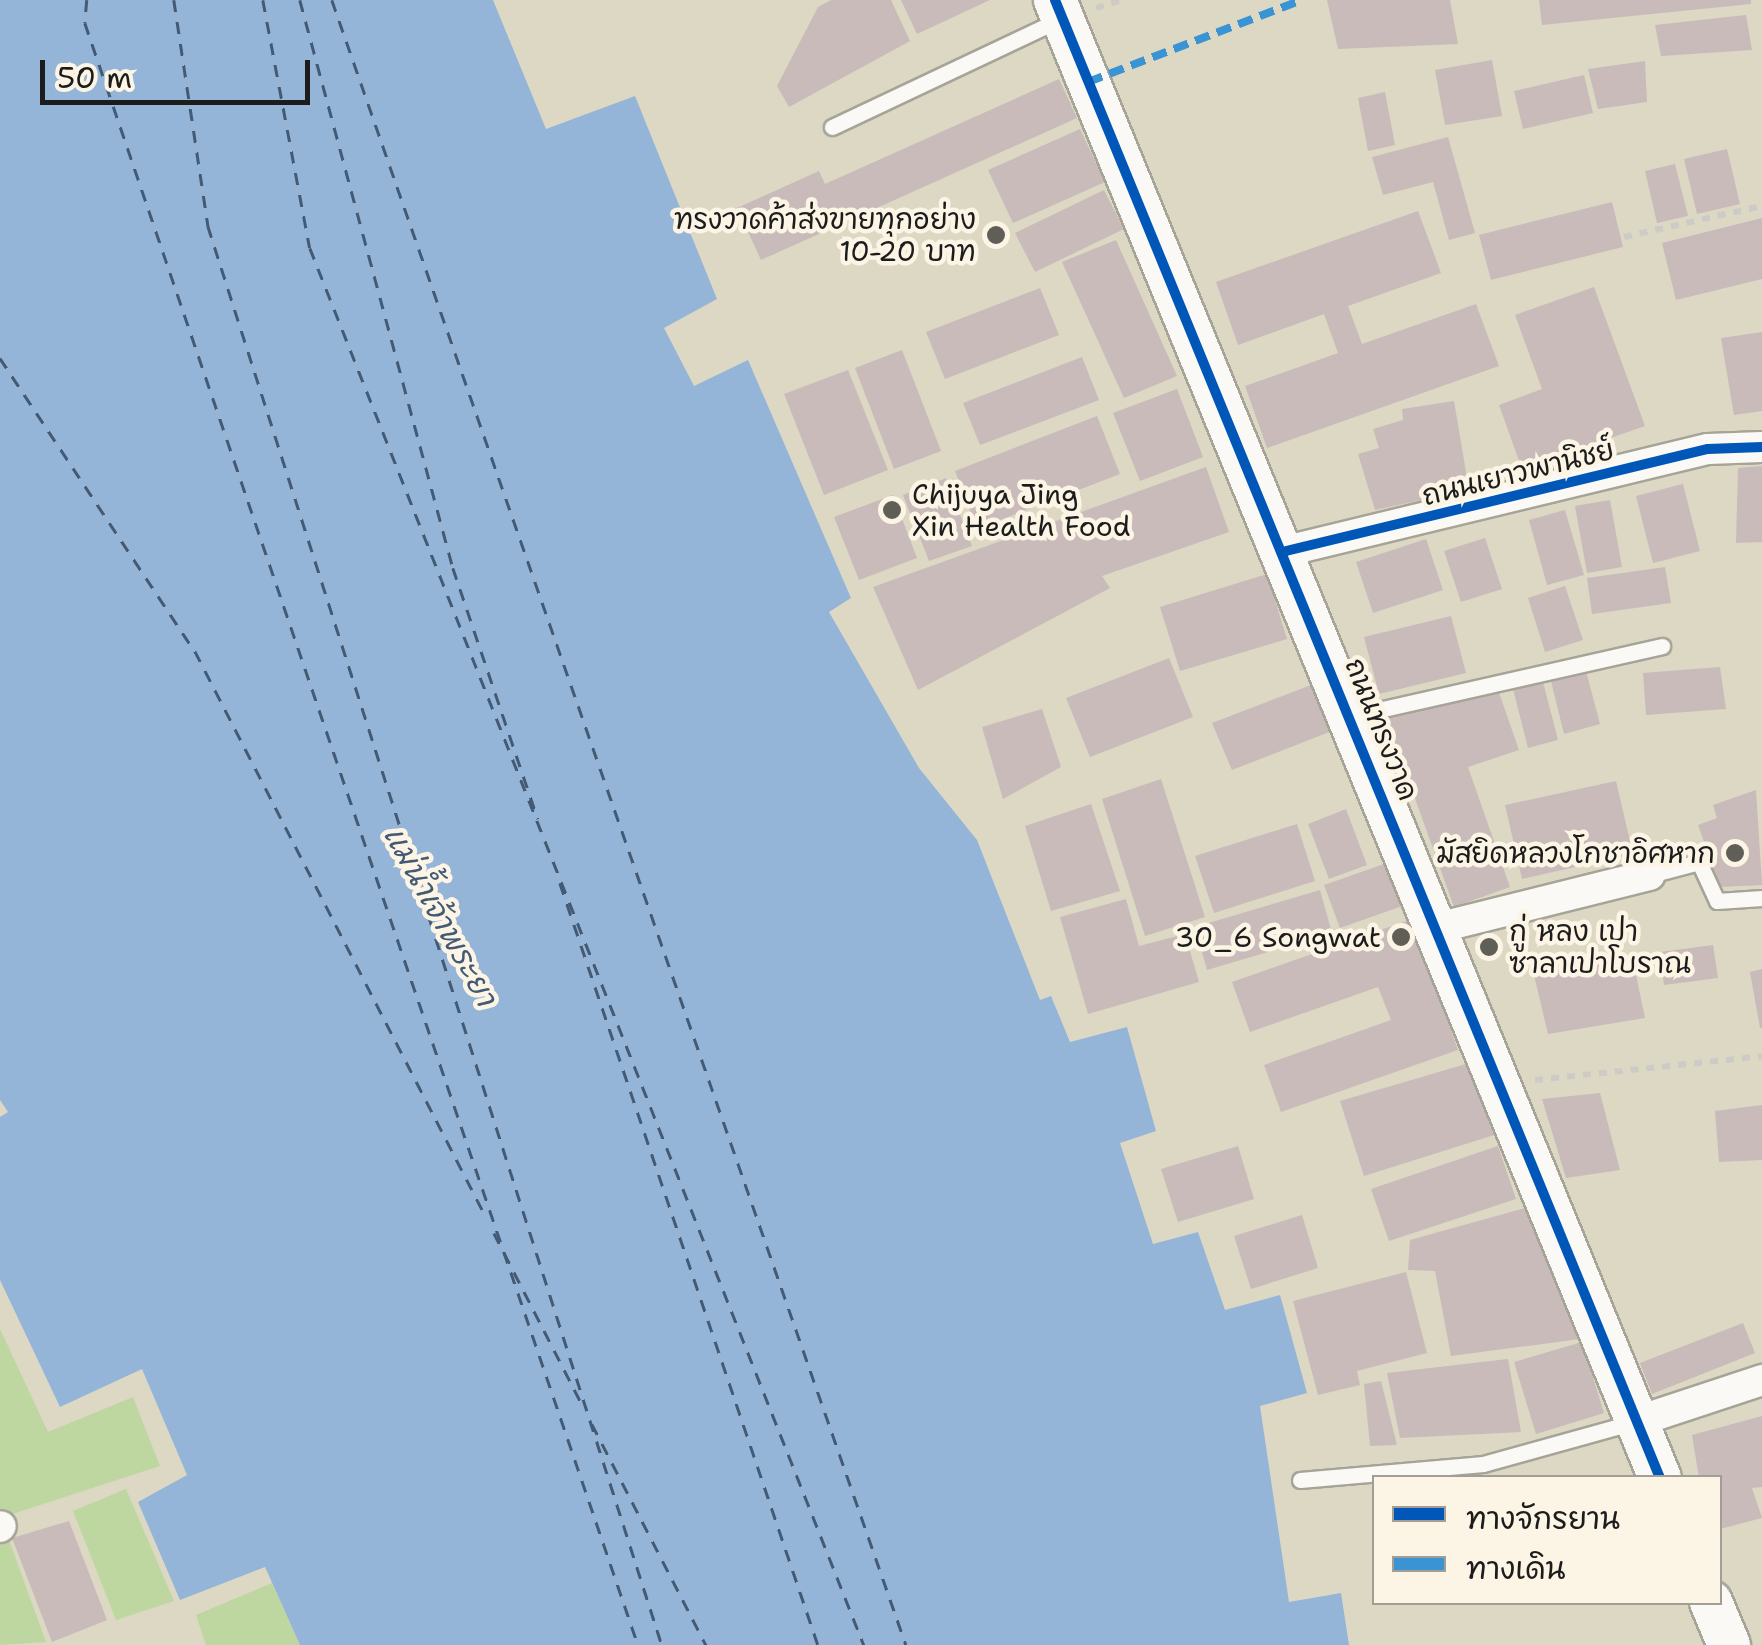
<!DOCTYPE html>
<meta charset="utf-8">
<style>
body{margin:0}
#map{position:relative;width:1762px;height:1645px;overflow:hidden;background:#dcd8c4;font-family:"Shantell Sans","Playpen Sans Thai",sans-serif}
div>[style]{position:absolute}
[style*='--x']{left:calc(var(--x)*1px);top:calc(var(--y)*1px);width:calc(var(--w)*1px);rotate:calc(var(--a)*1deg)}
.green>*{inset:0;background:#bed7a1}
.water>*{inset:0;background:#95b5d8}
.ferry>*{height:2.5px;margin-top:-1.25px;transform-origin:0;background:repeating-linear-gradient(90deg,#445a74 0 12px,transparent 0 22px)}
.building>*{inset:0;background:#c8bbba}
.path>*{height:6px;margin-top:-3px;transform-origin:0;background:repeating-linear-gradient(90deg,#cdcbc6 0 8px,transparent 0 16px)}
.roads{filter:drop-shadow(2px 0 #a6a497) drop-shadow(-2px 0 #a6a497) drop-shadow(0 2px #a6a497) drop-shadow(0 -2px #a6a497)}
.lane>*{height:15px;margin:-7.5px;padding:0 7.5px;transform-origin:7.5px;border-radius:7.5px;background:#faf9f6}
.street>*{height:30px;margin:-15px;padding:0 15px;transform-origin:15px;border-radius:15px;background:#faf9f6}
.secondary>*{height:42px;margin:-21px;padding:0 21px;transform-origin:21px;border-radius:21px;background:#faf9f6}
.quiet>*{height:8px;margin-top:-4px;transform-origin:0;background:repeating-linear-gradient(90deg,#3a94d4 0 15px,transparent 0 23px)}
.cycleway>*{height:10px;margin:-5px;padding:0 5px;transform-origin:5px;border-radius:5px;background:#0057b8}
.dots>*{width:28px;height:28px;translate:-50% -50%;box-sizing:border-box;border:5px solid #fcf5e5;border-radius:50%}
span{translate:-50% -50%;white-space:nowrap;text-align:center;line-height:1.15;-webkit-text-stroke:9px #fcf5e5;paint-order:stroke}
.poi-label{font-size:28px;color:#1c1c1c}
.right{translate:-100% -50%;text-align:right}
.left{translate:0 -50%;text-align:left}
.street-label{font-size:28px;color:#1c1c1c}
.water-label{font-size:30px;color:#445a74;font-style:italic}
.legend{position:absolute;left:1372px;top:1475px;width:350px;height:130px;box-sizing:border-box;background:#fcf5e5;border:2px solid #a29e95;margin:0;padding:12px 18px;list-style:none;font-size:30px;color:#1c1c1c}
.legend li{display:flex;align-items:center;gap:20px;height:50px}
.legend b{width:50px;border:2px solid #a29e95}
.scale{position:absolute;left:40px;top:60px;width:270px;height:45px;box-sizing:border-box;border:5px solid #1c1c1c;border-top:0;padding-left:12px;font-size:30px;line-height:35px;white-space:nowrap;color:#1c1c1c;-webkit-text-stroke:8px #fcf5e5;paint-order:stroke}
</style>
<div id="map">
<div class="green">
<i style="clip-path:polygon(0 1329px,48px 1432px,133px 1397px,160px 1466px,0 1518px)"></i>
<i style="clip-path:polygon(126px 1489px,174px 1601px,116px 1620px,73px 1511px)"></i>
<i style="clip-path:polygon(9px 1540px,46px 1642px,0 1645px,0 1543px)"></i>
<i style="clip-path:polygon(272px 1583px,300px 1645px,206px 1645px,196px 1615px)"></i>
</div>
<div class="water">
<i style="clip-path:polygon(0 0,493px 0,546px 129px,635px 96px,717px 299px,664px 328px,694px 386px,748px 360px,851px 598px,829px 612px,919px 768px,977px 840px,1040px 1000px,1051px 996px,1070px 1042px,1127px 1027px,1156px 1131px,1120px 1143px,1153px 1244px,1198px 1232px,1225px 1310px,1280px 1295px,1307px 1393px,1260px 1406px,1289px 1602px,1341px 1593px,1349px 1645px,300px 1645px,265px 1567px,180px 1600px,138px 1502px,187px 1475px,142px 1369px,60px 1407px,0 1280px,0 1117px,8px 1112px,0 1100px)"></i>
</div>
<div class="ferry">
<i style="--x:87;--y:0;--w:23;--a:95"></i>
<i style="--x:85;--y:23;--w:1714;--a:71.17"></i>
<i style="--x:174;--y:0;--w:229;--a:81.4"></i>
<i style="--x:208;--y:226;--w:1490;--a:72.26"></i>
<i style="--x:263;--y:0;--w:252;--a:79.3"></i>
<i style="--x:310;--y:248;--w:1503;--a:68.37"></i>
<i style="--x:300;--y:0;--w:588;--a:74.92"></i>
<i style="--x:453;--y:568;--w:265;--a:71.3"></i>
<i style="--x:332;--y:0;--w:1742;--a:70.76"></i>
<i style="--x:0;--y:358;--w:352;--a:56.4"></i>
<i style="--x:195;--y:651;--w:632;--a:62.79"></i>
<i style="--x:560;--y:883;--w:804;--a:71.29"></i>
<i style="--x:494;--y:1233;--w:197;--a:62.8"></i>
<i style="--x:592;--y:1424;--w:249;--a:62.7"></i>
</div>
<div class="building">
<i style="clip-path:polygon(831px 0,891px 0,910px 41px,789px 107px,777px 86px,818px 7px)"></i>
<i style="clip-path:polygon(901px 0,990px 0,917px 34px)"></i>
<i style="clip-path:polygon(1327px 0,1450px 0,1458px 44px,1338px 49px)"></i>
<i style="clip-path:polygon(1539px 0,1751px 0,1751px 4px,1542px 25px)"></i>
<i style="clip-path:polygon(1746px 15px,1752px 50px,1661px 56px,1655px 25px)"></i>
<i style="clip-path:polygon(1492px 60px,1502px 116px,1445px 125px,1435px 70px)"></i>
<i style="clip-path:polygon(1645px 61px,1647px 102px,1598px 109px,1588px 69px)"></i>
<i style="clip-path:polygon(1584px 75px,1593px 113px,1523px 129px,1514px 91px)"></i>
<i style="clip-path:polygon(1059px 79px,1077px 118px,761px 260px,737px 208px,819px 171px,825px 184px)"></i>
<i style="clip-path:polygon(1385px 92px,1395px 145px,1368px 151px,1358px 98px)"></i>
<i style="clip-path:polygon(1080px 129px,1105px 182px,1013px 223px,988px 170px)"></i>
<i style="clip-path:polygon(1448px 137px,1475px 233px,1449px 240px,1433px 182px,1383px 195px,1372px 157px)"></i>
<i style="clip-path:polygon(1727px 149px,1740px 204px,1697px 214px,1684px 159px)"></i>
<i style="clip-path:polygon(1675px 164px,1688px 216px,1657px 223px,1645px 171px)"></i>
<i style="clip-path:polygon(1104px 190px,1124px 229px,1035px 272px,1015px 233px)"></i>
<i style="clip-path:polygon(1612px 202px,1623px 247px,1491px 280px,1479px 235px)"></i>
<i style="clip-path:polygon(1418px 211px,1441px 273px,1348px 306px,1362px 344px,1476px 304px,1499px 366px,1267px 448px,1245px 386px,1338px 353px,1324px 314px,1238px 345px,1216px 282px)"></i>
<i style="clip-path:polygon(1762px 218px,1762px 279px,1676px 300px,1662px 243px)"></i>
<i style="clip-path:polygon(1116px 240px,1177px 376px,1124px 398px,1062px 262px)"></i>
<i style="clip-path:polygon(1594px 287px,1645px 426px,1522px 469px,1499px 405px,1542px 389px,1515px 315px)"></i>
<i style="clip-path:polygon(1040px 288px,1059px 335px,945px 379px,926px 332px)"></i>
<i style="clip-path:polygon(1762px 332px,1762px 411px,1734px 415px,1721px 338px)"></i>
<i style="clip-path:polygon(902px 350px,941px 451px,894px 469px,855px 368px)"></i>
<i style="clip-path:polygon(1082px 357px,1099px 400px,980px 445px,963px 403px)"></i>
<i style="clip-path:polygon(848px 370px,888px 470px,824px 495px,784px 394px)"></i>
<i style="clip-path:polygon(1177px 389px,1203px 457px,1140px 481px,1113px 413px)"></i>
<i style="clip-path:polygon(1454px 401px,1469px 490px,1375px 510px,1358px 454px,1379px 448px,1373px 429px,1403px 420px,1402px 409px)"></i>
<i style="clip-path:polygon(1097px 416px,1120px 474px,977px 529px,955px 471px)"></i>
<i style="clip-path:polygon(1762px 466px,1762px 542px,1736px 543px,1738px 468px)"></i>
<i style="clip-path:polygon(1206px 467px,1229px 532px,1102px 576px,1110px 588px,918px 690px,873px 587px)"></i>
<i style="clip-path:polygon(946px 478px,972px 546px,929px 561px,903px 495px)"></i>
<i style="clip-path:polygon(1683px 484px,1700px 551px,1653px 563px,1636px 496px)"></i>
<i style="clip-path:polygon(893px 495px,917px 558px,859px 580px,834px 517px)"></i>
<i style="clip-path:polygon(1610px 500px,1622px 567px,1587px 573px,1575px 506px)"></i>
<i style="clip-path:polygon(1565px 510px,1584px 575px,1547px 585px,1529px 520px)"></i>
<i style="clip-path:polygon(1485px 538px,1502px 589px,1461px 602px,1444px 551px)"></i>
<i style="clip-path:polygon(1426px 539px,1443px 590px,1373px 613px,1356px 562px)"></i>
<i style="clip-path:polygon(1665px 567px,1671px 603px,1592px 614px,1587px 578px)"></i>
<i style="clip-path:polygon(1267px 574px,1287px 639px,1180px 671px,1160px 607px)"></i>
<i style="clip-path:polygon(1565px 586px,1583px 640px,1545px 652px,1528px 598px)"></i>
<i style="clip-path:polygon(1451px 616px,1466px 673px,1379px 694px,1364px 637px)"></i>
<i style="clip-path:polygon(1169px 658px,1193px 717px,1090px 757px,1066px 698px)"></i>
<i style="clip-path:polygon(1720px 667px,1726px 709px,1646px 715px,1643px 673px)"></i>
<i style="clip-path:polygon(1586px 671px,1600px 724px,1564px 734px,1551px 681px)"></i>
<i style="clip-path:polygon(1319px 682px,1337px 729px,1232px 770px,1212px 723px)"></i>
<i style="clip-path:polygon(1543px 682px,1558px 740px,1528px 748px,1513px 689px)"></i>
<i style="clip-path:polygon(1497px 687px,1519px 750px,1468px 767px,1510px 887px,1454px 907px,1385px 715px)"></i>
<i style="clip-path:polygon(1042px 709px,1061px 767px,1003px 799px,982px 727px)"></i>
<i style="clip-path:polygon(1161px 779px,1205px 917px,1145px 936px,1102px 799px)"></i>
<i style="clip-path:polygon(1616px 781px,1633px 854px,1522px 879px,1505px 805px)"></i>
<i style="clip-path:polygon(1756px 790px,1762px 885px,1720px 887px,1698px 825px,1717px 818px,1713px 805px)"></i>
<i style="clip-path:polygon(1091px 804px,1120px 891px,1051px 911px,1025px 826px)"></i>
<i style="clip-path:polygon(1346px 809px,1367px 865px,1329px 879px,1308px 824px)"></i>
<i style="clip-path:polygon(1297px 824px,1315px 881px,1214px 913px,1195px 856px)"></i>
<i style="clip-path:polygon(1390px 862px,1405px 905px,1340px 928px,1324px 885px)"></i>
<i style="clip-path:polygon(1320px 890px,1332px 933px,1207px 970px,1195px 927px)"></i>
<i style="clip-path:polygon(1126px 899px,1139px 946px,1185px 934px,1199px 982px,1088px 1014px,1060px 917px)"></i>
<i style="clip-path:polygon(1412px 919px,1458px 1050px,1281px 1112px,1264px 1065px,1391px 1020px,1378px 987px,1250px 1032px,1232px 982px)"></i>
<i style="clip-path:polygon(1713px 945px,1718px 978px,1664px 985px,1660px 952px)"></i>
<i style="clip-path:polygon(1632px 956px,1645px 1018px,1548px 1034px,1534px 975px)"></i>
<i style="clip-path:polygon(1762px 969px,1762px 1028px,1760px 1028px,1750px 972px)"></i>
<i style="clip-path:polygon(1466px 1064px,1494px 1135px,1364px 1176px,1340px 1101px)"></i>
<i style="clip-path:polygon(1600px 1093px,1620px 1170px,1566px 1178px,1542px 1099px)"></i>
<i style="clip-path:polygon(1762px 1105px,1762px 1160px,1719px 1162px,1715px 1111px)"></i>
<i style="clip-path:polygon(1238px 1146px,1254px 1199px,1178px 1222px,1161px 1169px)"></i>
<i style="clip-path:polygon(1498px 1146px,1516px 1199px,1389px 1241px,1371px 1189px)"></i>
<i style="clip-path:polygon(1529px 1207px,1580px 1339px,1451px 1356px,1435px 1271px,1408px 1270px,1410px 1240px)"></i>
<i style="clip-path:polygon(1302px 1215px,1318px 1268px,1251px 1289px,1234px 1236px)"></i>
<i style="clip-path:polygon(1406px 1272px,1427px 1353px,1357px 1371px,1360px 1385px,1318px 1395px,1293px 1301px)"></i>
<i style="clip-path:polygon(1743px 1323px,1755px 1353px,1652px 1394px,1640px 1363px)"></i>
<i style="clip-path:polygon(1582px 1342px,1604px 1413px,1536px 1434px,1514px 1362px)"></i>
<i style="clip-path:polygon(1508px 1359px,1521px 1432px,1400px 1438px,1387px 1373px)"></i>
<i style="clip-path:polygon(1381px 1381px,1397px 1445px,1370px 1446px,1364px 1384px)"></i>
<i style="clip-path:polygon(1762px 1416px,1762px 1487px,1752px 1488px,1762px 1518px,1720px 1529px,1720px 1478px,1699px 1478px,1692px 1435px)"></i>
<i style="clip-path:polygon(69px 1521px,107px 1620px,52px 1642px,12px 1538px)"></i>
</div>
<div class="path">
<i style="--x:1096;--y:8;--w:28;--a:-17"></i>
<i style="--x:1624;--y:237;--w:141;--a:-12.7"></i>
<i style="--x:1535;--y:1080;--w:228;--a:-6"></i>
</div>
<div class="roads">
<div class="lane">
<i style="--x:832;--y:127;--w:250;--a:-25.3"></i>
<i style="--x:1352;--y:716;--w:318;--a:-12.7"></i>
<i style="--x:1650;--y:875;--w:51;--a:-14.9"></i>
<i style="--x:1699;--y:862;--w:43;--a:65.2"></i>
<i style="--x:1717;--y:901;--w:45;--a:-3.8"></i>
<i style="--x:1300;--y:1480;--w:184;--a:-5"></i>
<i style="--x:1483;--y:1464;--w:157;--a:-15.5"></i>
</div>
<div class="street">
<i style="--x:1286;--y:551;--w:434;--a:-13.6"></i>
<i style="--x:1708;--y:449;--w:54;--a:-2.1"></i>
<i style="--x:1441;--y:927;--w:215;--a:-14"></i>
<i style="--x:1638;--y:1421;--w:131;--a:-18.3"></i>
<i style="--x:0;--y:1527;--w:1;--a:-45"></i>
</div>
<div class="secondary">
<i style="--x:1055;--y:0;--w:1597;--a:67.74"></i>
<i style="--x:1711;--y:1602;--w:47;--a:67.3"></i>
</div>
</div>
<div class="quiet">
<i style="--x:1088;--y:82;--w:229;--a:-21"></i>
</div>
<div class="cycleway">
<i style="--x:1055;--y:0;--w:1597;--a:67.74"></i>
<i style="--x:1286;--y:551;--w:434;--a:-13.6"></i>
<i style="--x:1708;--y:449;--w:54;--a:-2.1"></i>
</div>
<div class="dots">
<i style="left:996px;top:235px;background:#5f5e57"></i>
<i style="left:892px;top:510px;background:#5f5e57"></i>
<i style="left:1735px;top:853px;background:#5f5e57"></i>
<i style="left:1401px;top:937px;background:#5f5e57"></i>
<i style="left:1489px;top:947px;background:#5f5e57"></i>
</div>
<div class="poi-label">
<span class="right" style="left:976px;top:235px">ทรงวาดค้าส่งขายทุกอย่าง<br>10-20 บาท</span>
<span class="left" style="left:912px;top:510px">Chijuya Jing<br>Xin Health Food</span>
<span class="right" style="left:1715px;top:853px">มัสยิดหลวงโกชาอิศหาก</span>
<span class="left" style="left:1509px;top:947px">กู่ หลง เปา<br>ซาลาเปาโบราณ</span>
<span class="right" style="left:1381px;top:937px">30_6 Songwat</span>
</div>
<div class="street-label">
<span style="left:1518px;top:472px;rotate:-14deg">ถนนเยาวพานิชย์</span>
<span style="left:1382px;top:729px;rotate:68deg">ถนนทรงวาด</span>
</div>
<div class="water-label">
<span style="left:440px;top:916px;rotate:61deg">แม่น้ำเจ้าพระยา</span>
</div>
<ul class="legend">
<li><b style="height:12px;background:#0057b8"></b>ทางจักรยาน</li>
<li><b style="height:12px;background:#3a94d4"></b>ทางเดิน</li>
</ul>
<div class="scale">50 m</div>
</div>
